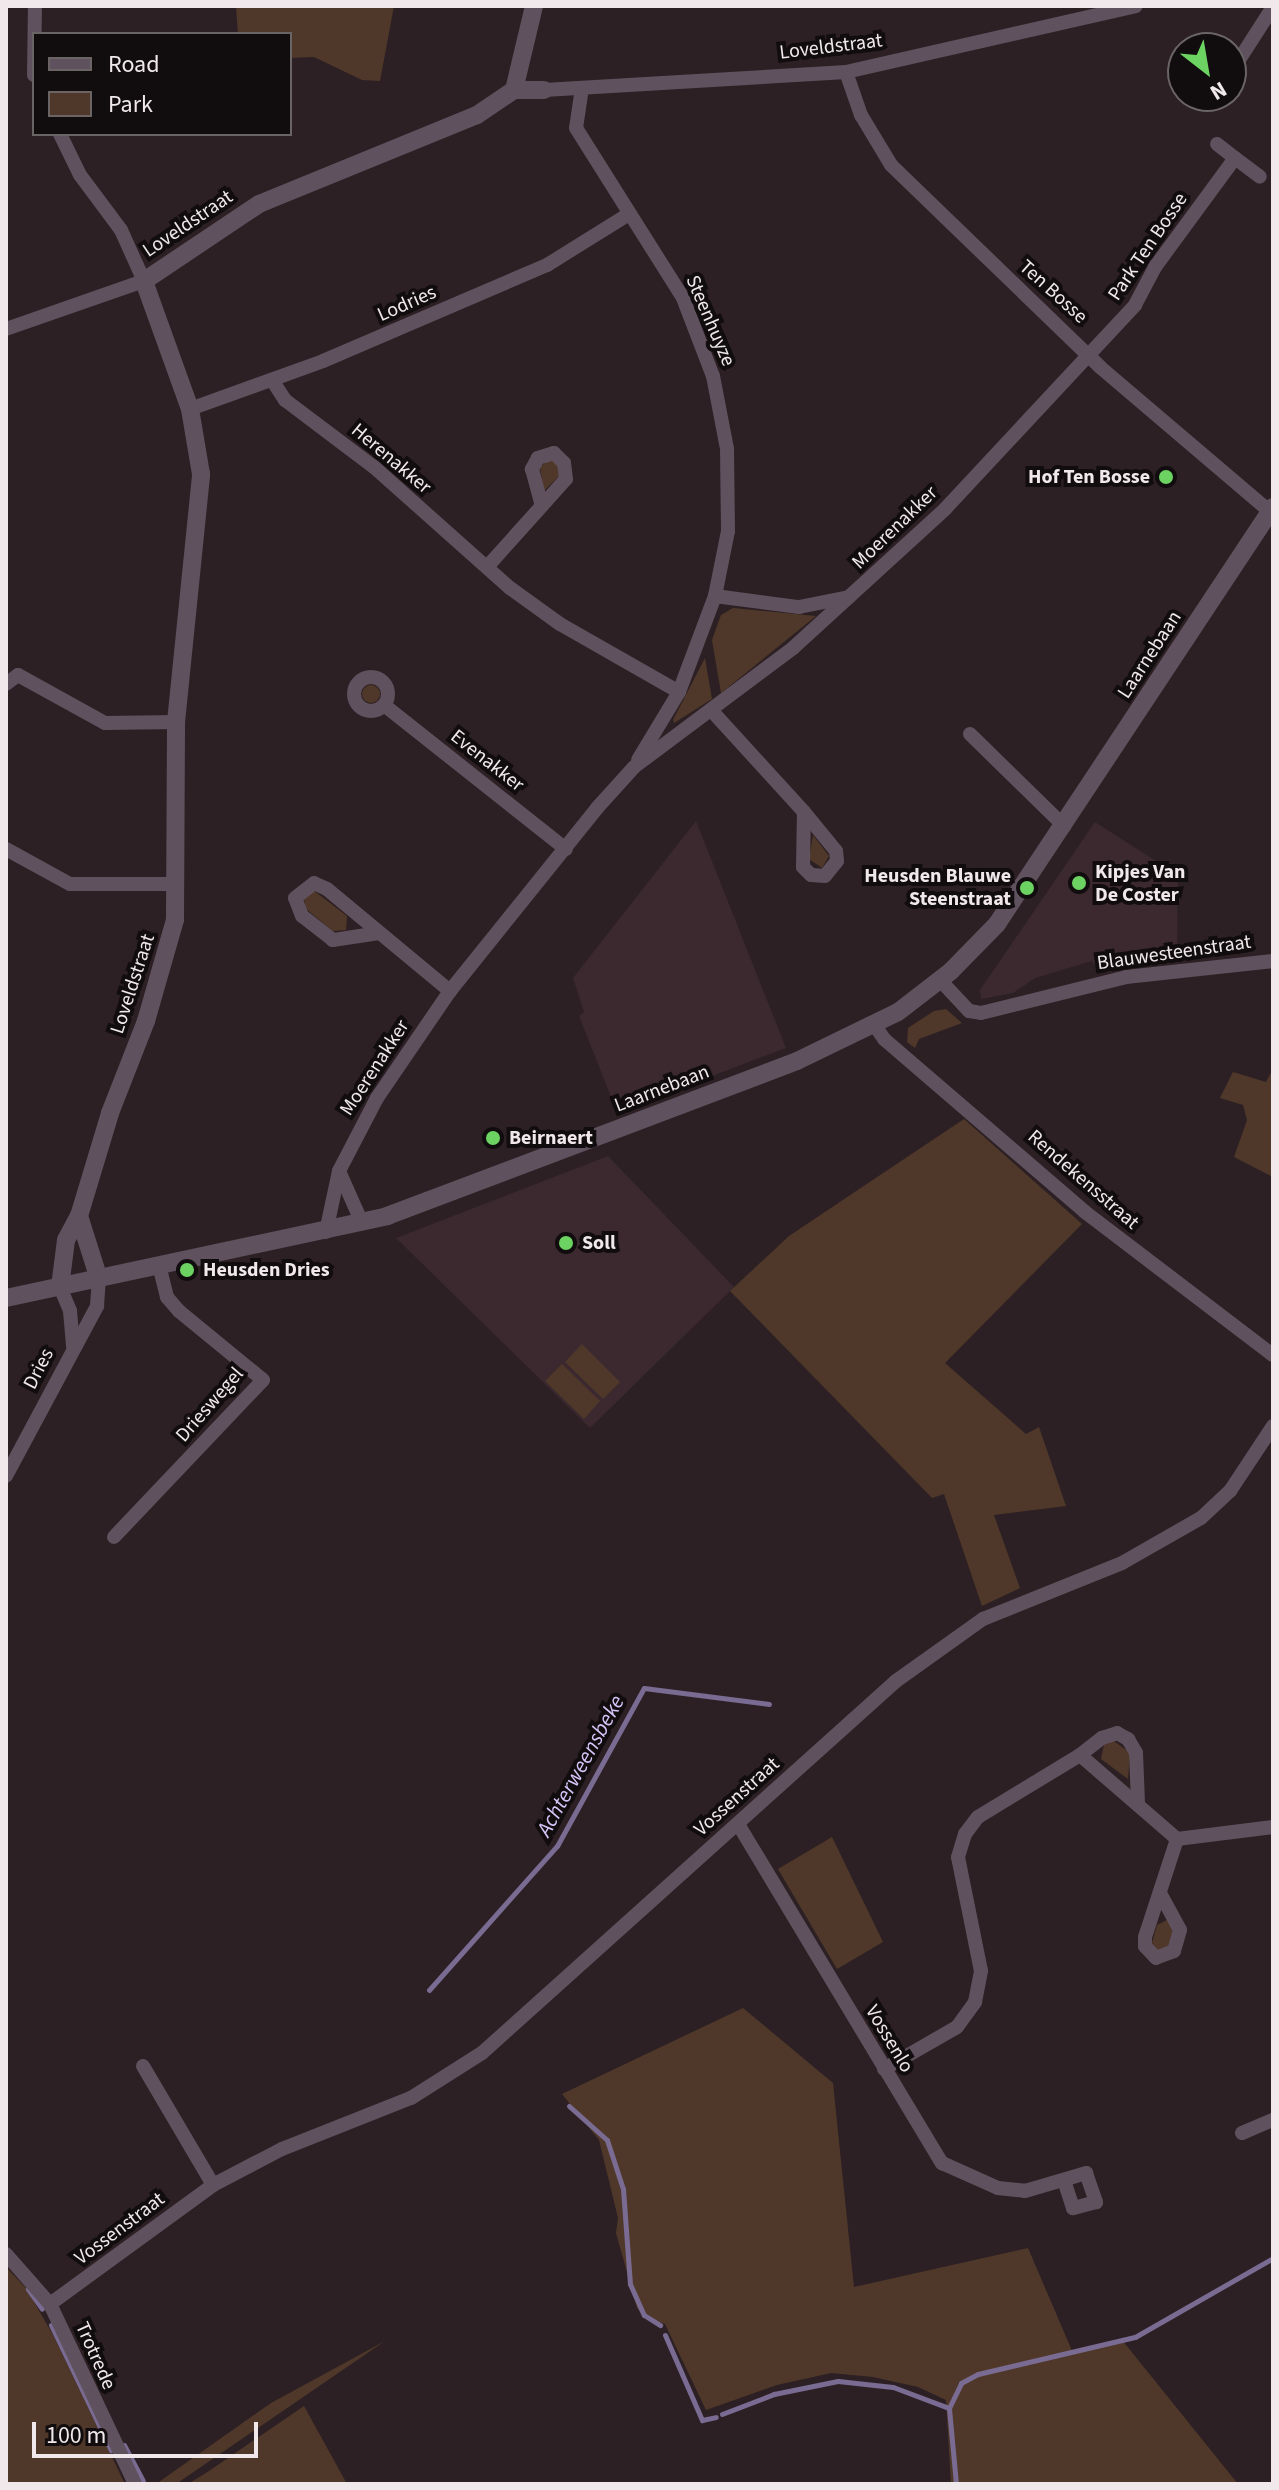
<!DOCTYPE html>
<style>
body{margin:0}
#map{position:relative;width:1279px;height:2490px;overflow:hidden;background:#2c2024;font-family:"Source Sans 3",sans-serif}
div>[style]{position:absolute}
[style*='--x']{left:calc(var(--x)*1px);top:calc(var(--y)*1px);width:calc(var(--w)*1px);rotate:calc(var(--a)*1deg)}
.built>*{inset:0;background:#3b292f}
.green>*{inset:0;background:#4f3829}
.round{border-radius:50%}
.stream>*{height:5px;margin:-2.5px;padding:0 2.5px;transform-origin:2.5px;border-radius:2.5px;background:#796b92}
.minor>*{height:14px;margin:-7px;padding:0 7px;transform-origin:7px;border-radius:7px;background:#60515e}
.minor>.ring{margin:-7px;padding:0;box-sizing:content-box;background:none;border:14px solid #60515e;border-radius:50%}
.tertiary>*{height:18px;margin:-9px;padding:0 9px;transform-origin:9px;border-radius:9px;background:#60515e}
.dots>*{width:22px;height:22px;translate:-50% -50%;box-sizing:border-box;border:4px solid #110c0d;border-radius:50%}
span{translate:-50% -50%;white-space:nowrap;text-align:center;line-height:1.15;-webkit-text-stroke:8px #110c0d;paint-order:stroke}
.street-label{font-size:20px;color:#f0e8ea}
.poi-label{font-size:20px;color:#f0e8ea;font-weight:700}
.right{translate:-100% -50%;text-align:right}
.left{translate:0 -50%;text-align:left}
.water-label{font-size:22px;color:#d7c5f9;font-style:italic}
.frame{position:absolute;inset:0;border:8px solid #f0e8ea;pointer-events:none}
.legend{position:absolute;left:32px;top:32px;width:260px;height:104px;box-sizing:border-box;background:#110c0d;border:2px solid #6a6465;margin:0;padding:10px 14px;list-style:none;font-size:24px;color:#f0e8ea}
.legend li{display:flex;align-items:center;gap:16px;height:40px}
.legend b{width:40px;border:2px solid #6a6465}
.north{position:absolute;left:1167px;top:32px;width:80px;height:80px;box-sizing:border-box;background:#110c0d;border:2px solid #6a6465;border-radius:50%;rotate:149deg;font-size:22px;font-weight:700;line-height:32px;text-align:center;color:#f0e8ea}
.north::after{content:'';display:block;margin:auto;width:28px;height:36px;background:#6cd362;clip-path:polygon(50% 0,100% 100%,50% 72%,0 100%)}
.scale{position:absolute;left:32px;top:2422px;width:226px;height:36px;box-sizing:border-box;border:4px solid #f0e8ea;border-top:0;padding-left:10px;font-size:24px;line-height:28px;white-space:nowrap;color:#f0e8ea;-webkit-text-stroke:6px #110c0d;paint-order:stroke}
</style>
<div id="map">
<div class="built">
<i style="clip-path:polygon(696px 821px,786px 1048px,617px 1112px,579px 1016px,584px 1012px,573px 978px)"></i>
<i style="clip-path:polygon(1095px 822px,1178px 875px,1177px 959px,1099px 970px,1092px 961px,1035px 978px,1013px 993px,981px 999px,980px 990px)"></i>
<i style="clip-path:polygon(608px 1156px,734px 1287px,590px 1428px,396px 1238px)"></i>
</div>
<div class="green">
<i style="clip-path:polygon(236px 6px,394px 6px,380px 81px,362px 80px,314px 57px,290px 58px,290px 34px,238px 34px)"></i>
<i style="clip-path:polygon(550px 459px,559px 463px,560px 475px,544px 491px,540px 467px)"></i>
<i style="clip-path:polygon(733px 608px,816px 616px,721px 693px,712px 640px,721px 615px)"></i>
<i style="clip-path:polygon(705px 658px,712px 699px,674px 723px,673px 720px)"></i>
<i class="round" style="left:362px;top:685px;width:18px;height:18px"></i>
<i style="clip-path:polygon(813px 835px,829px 856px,822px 868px,809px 859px)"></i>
<i style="clip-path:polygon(313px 890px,347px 916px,346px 930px,333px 931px,305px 908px,304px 894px)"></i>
<i style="clip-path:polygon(946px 1009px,962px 1023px,919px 1039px,915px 1048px,907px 1042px,908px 1028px,934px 1011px)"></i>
<i style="clip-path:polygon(1273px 1069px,1273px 1177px,1234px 1157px,1247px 1120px,1243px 1105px,1220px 1098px,1233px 1072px,1266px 1082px)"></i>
<i style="clip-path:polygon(964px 1119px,1082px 1224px,945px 1363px,1026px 1434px,1039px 1427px,1066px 1506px,994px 1515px,1020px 1588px,982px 1606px,944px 1494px,932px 1498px,730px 1291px,789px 1236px)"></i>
<i style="clip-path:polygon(582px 1344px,620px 1382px,603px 1399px,565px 1362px)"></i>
<i style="clip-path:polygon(562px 1364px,600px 1401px,584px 1419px,545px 1381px)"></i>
<i style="clip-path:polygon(1114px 1741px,1130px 1753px,1128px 1779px,1101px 1759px,1104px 1745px)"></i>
<i style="clip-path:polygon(832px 1837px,883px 1942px,837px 1969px,778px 1869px)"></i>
<i style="clip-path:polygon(1167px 1920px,1173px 1927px,1170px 1947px,1157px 1952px,1152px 1943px,1157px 1925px)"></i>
<i style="clip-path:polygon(743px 2008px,833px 2083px,854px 2287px,1028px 2248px,1073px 2353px,1122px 2340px,1238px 2484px,951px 2484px,946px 2400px,918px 2387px,873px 2377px,831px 2373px,777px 2385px,706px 2410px,665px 2324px,644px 2317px,637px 2308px,616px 2233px,618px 2218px,599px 2140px,562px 2094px)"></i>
<i style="clip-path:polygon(6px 2267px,26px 2288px,53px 2335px,125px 2484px,6px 2484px)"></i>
<i style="clip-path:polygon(385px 2341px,176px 2484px,156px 2484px,271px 2403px)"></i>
<i style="clip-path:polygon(304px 2406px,347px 2484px,188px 2484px,209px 2471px)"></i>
</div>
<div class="stream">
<i style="--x:429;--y:1990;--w:193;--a:-48.4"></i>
<i style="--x:557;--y:1846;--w:180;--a:-61.2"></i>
<i style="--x:644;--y:1688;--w:126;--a:7.3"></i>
<i style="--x:569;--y:2106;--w:51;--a:41.8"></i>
<i style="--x:607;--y:2140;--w:52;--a:71.9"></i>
<i style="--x:623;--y:2189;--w:95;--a:85.8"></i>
<i style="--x:630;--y:2284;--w:34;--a:66"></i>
<i style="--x:644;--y:2315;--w:19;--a:32"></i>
<i style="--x:28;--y:2289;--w:24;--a:55"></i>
<i style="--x:51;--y:2325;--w:139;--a:64.4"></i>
<i style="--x:665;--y:2335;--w:93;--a:66.5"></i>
<i style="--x:702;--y:2420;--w:14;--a:-12"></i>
<i style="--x:722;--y:2414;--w:56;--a:-21"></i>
<i style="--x:774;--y:2394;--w:65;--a:-11.5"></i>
<i style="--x:838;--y:2381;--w:55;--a:6.2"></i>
<i style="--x:893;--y:2387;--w:60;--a:20.6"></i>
<i style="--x:124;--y:2445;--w:40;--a:62"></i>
<i style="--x:956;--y:2484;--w:76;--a:-95.3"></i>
<i style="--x:949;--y:2408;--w:28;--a:-64"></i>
<i style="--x:961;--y:2383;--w:19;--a:-28"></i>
<i style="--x:978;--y:2374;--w:161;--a:-13.3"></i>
<i style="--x:1135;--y:2337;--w:159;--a:-29.8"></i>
</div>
<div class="minor">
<i style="--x:1237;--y:63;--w:67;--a:-57.3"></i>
<i style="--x:846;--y:72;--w:46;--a:70.8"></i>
<i style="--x:861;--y:115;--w:58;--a:59"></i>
<i style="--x:891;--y:165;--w:291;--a:44"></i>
<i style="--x:1100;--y:367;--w:227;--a:40.4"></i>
<i style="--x:34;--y:75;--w:69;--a:-89.2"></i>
<i style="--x:582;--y:88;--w:40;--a:98.5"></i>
<i style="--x:576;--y:128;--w:201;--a:57.8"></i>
<i style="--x:683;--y:298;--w:84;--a:69"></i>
<i style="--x:713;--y:376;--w:74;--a:79.1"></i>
<i style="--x:727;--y:449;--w:82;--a:89.3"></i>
<i style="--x:728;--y:531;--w:66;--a:101.3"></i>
<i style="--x:715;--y:596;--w:103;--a:110.6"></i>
<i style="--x:679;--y:692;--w:79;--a:121.1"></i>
<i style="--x:544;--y:90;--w:303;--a:-3.4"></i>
<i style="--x:846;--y:72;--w:297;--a:-12.8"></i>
<i style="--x:1217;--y:144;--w:23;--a:38"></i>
<i style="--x:6;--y:329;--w:146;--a:-19.2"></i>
<i style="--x:144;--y:281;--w:56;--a:-114.3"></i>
<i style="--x:121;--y:230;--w:69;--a:-126.7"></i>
<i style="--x:80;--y:175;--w:46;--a:-116"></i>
<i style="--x:272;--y:380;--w:24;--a:57"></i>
<i style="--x:285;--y:400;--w:111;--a:37"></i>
<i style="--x:374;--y:467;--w:182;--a:41.7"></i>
<i style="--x:510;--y:588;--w:62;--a:35.8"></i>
<i style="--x:560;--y:624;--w:137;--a:29.7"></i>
<i style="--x:190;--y:409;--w:141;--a:-19.8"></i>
<i style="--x:323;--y:361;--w:244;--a:-23.2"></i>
<i style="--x:547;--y:265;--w:97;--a:-31.9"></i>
<i style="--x:487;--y:567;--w:118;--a:-48.1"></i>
<i style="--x:566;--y:479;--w:16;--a:-97"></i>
<i style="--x:564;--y:463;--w:14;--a:-135"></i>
<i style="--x:554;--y:453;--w:17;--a:163"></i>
<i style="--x:538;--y:458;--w:13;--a:119"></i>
<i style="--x:532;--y:469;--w:38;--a:75"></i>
<i style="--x:715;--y:596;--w:85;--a:7.5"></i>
<i style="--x:799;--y:607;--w:51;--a:-11.3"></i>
<i class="ring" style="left:354px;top:677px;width:20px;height:20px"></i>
<i style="--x:6;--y:684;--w:15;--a:-37"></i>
<i style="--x:18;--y:675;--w:99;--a:28.9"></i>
<i style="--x:105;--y:723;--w:71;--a:-0.8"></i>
<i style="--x:384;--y:705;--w:232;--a:38.4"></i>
<i style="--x:711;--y:710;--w:138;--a:47.6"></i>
<i style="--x:804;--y:812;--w:50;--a:50.6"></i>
<i style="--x:836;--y:851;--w:10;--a:84"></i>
<i style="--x:837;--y:861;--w:19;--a:129"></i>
<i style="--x:825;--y:876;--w:14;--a:-176"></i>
<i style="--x:811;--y:875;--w:11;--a:-135"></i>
<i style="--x:803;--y:867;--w:55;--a:-89"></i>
<i style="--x:970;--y:734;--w:132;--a:44.4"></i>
<i style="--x:6;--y:849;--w:73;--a:28.7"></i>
<i style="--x:70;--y:884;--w:106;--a:0"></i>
<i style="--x:379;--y:933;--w:47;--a:171.3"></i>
<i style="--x:333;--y:940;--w:39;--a:-142"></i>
<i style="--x:302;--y:916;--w:19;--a:-111"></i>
<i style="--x:295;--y:898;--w:24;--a:-38"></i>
<i style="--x:314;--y:883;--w:14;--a:25"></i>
<i style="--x:327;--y:889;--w:160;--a:39.7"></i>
<i style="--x:941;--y:981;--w:41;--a:47"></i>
<i style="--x:969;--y:1011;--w:12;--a:9"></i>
<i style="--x:981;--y:1013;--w:149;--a:-13.9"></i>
<i style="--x:1126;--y:977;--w:148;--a:-6.2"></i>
<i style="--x:875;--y:1026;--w:16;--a:55"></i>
<i style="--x:884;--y:1039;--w:265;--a:40.7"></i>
<i style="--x:1085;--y:1212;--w:236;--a:37.3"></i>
<i style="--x:339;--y:1171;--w:57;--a:66.1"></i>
<i style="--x:326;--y:1232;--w:62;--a:-78"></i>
<i style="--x:339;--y:1171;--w:82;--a:-62.5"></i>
<i style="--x:377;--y:1098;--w:130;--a:-55.7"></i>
<i style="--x:450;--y:991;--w:235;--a:-51.2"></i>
<i style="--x:597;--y:808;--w:55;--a:-47.9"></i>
<i style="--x:634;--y:767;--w:199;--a:-36.8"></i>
<i style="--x:793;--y:648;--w:206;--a:-42.4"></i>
<i style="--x:945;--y:509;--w:279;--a:-47"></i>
<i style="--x:1135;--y:305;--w:43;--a:-62.2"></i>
<i style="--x:1155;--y:267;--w:135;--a:-53.7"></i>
<i style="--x:1235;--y:158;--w:31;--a:37"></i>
<i style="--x:60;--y:1287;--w:26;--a:67"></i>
<i style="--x:70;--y:1311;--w:36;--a:85"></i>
<i style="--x:6;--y:1476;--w:193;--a:-61.8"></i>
<i style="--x:97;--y:1306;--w:27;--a:-86"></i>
<i style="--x:114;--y:1537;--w:216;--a:-46.5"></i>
<i style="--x:263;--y:1380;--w:109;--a:-140.6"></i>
<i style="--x:179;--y:1311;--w:18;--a:-131"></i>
<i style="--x:167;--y:1297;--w:32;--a:-104"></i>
<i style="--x:1080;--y:1755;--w:28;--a:-38"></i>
<i style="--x:1102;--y:1738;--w:16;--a:-18"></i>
<i style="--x:1117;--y:1733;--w:13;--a:29"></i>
<i style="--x:1128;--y:1739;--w:16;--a:60"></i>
<i style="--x:1136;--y:1753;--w:50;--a:87.7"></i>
<i style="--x:738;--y:1824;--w:396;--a:59"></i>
<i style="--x:942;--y:2163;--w:61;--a:24.1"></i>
<i style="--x:998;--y:2188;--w:27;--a:6"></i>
<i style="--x:1025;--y:2191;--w:64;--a:-16.4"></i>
<i style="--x:1086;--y:2173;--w:31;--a:71"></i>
<i style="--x:1096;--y:2202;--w:24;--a:165"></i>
<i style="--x:1073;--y:2208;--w:29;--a:-108"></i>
<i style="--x:1160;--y:1893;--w:42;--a:61.6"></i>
<i style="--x:1180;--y:1930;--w:22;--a:106"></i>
<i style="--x:1174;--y:1951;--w:19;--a:159"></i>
<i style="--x:1156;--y:1958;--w:16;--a:-133"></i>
<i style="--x:1145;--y:1946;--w:9;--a:-90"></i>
<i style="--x:1145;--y:1937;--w:103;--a:-71.9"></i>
<i style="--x:143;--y:2066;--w:138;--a:59.5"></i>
<i style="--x:884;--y:2069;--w:84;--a:-29.9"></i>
<i style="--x:957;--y:2027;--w:31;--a:-54"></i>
<i style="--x:975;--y:2002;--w:32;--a:-79"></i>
<i style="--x:981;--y:1971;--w:116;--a:-101.4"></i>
<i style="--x:958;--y:1857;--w:24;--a:-73"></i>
<i style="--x:965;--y:1834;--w:21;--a:-53"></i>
<i style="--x:978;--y:1817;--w:119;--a:-31.3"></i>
<i style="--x:1080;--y:1755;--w:128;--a:40.9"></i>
<i style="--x:1177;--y:1839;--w:97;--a:-7.1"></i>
<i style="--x:1242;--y:2133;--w:34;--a:-23"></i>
<i style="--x:6;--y:2254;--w:67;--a:48.7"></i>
<i style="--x:50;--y:2304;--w:199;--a:64.7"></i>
<i style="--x:50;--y:2304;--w:202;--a:-36.1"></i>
<i style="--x:213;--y:2185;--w:78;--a:-27.6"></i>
<i style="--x:282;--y:2149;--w:139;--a:-21.6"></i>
<i style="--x:411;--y:2098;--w:84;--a:-32.4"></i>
<i style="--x:482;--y:2053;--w:557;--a:-41.94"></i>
<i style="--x:896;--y:1681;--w:107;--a:-35.5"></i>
<i style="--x:983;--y:1619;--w:150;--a:-21.9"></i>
<i style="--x:1122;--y:1563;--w:91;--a:-29.7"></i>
<i style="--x:1201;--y:1518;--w:40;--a:-43"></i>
<i style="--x:1230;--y:1491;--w:78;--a:-56.5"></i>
</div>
<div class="tertiary">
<i style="--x:514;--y:90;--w:86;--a:-76.6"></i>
<i style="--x:79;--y:1216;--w:66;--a:72.4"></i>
<i style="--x:60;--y:1287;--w:47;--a:-82.7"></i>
<i style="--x:66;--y:1240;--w:27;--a:-62"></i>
<i style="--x:79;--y:1216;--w:108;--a:-73.2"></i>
<i style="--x:110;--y:1113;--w:99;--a:-68.6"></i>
<i style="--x:146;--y:1021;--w:105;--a:-74"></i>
<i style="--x:175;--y:920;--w:198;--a:-89.7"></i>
<i style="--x:176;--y:722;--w:249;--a:-84.2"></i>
<i style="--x:201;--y:474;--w:66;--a:-99.6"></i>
<i style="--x:190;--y:409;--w:136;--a:-109.8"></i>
<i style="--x:144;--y:281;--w:138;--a:-33.8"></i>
<i style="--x:259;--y:204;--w:235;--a:-22.2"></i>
<i style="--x:477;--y:115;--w:45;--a:-34"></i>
<i style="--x:514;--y:90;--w:30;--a:0"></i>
<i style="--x:6;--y:1298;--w:390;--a:-12.1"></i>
<i style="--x:387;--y:1216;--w:438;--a:-20.7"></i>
<i style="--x:797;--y:1061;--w:112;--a:-25.9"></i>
<i style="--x:898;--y:1012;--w:67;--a:-37.7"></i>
<i style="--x:951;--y:971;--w:66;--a:-45.6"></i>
<i style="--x:997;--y:924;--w:500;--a:-56.5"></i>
</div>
<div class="dots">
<i style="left:1166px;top:477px;background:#6cd362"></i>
<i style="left:1079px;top:883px;background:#6cd362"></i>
<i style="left:1027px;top:888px;background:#6cd362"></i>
<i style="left:493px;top:1138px;background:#6cd362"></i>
<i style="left:566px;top:1243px;background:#6cd362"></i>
<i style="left:187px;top:1270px;background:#6cd362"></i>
</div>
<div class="street-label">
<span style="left:831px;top:47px;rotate:-7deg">Loveldstraat</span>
<span style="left:188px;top:224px;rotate:-34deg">Loveldstraat</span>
<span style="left:1148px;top:247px;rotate:-56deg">Park Ten Bosse</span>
<span style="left:1053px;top:292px;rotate:42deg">Ten Bosse</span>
<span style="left:407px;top:304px;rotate:-24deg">Lodries</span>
<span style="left:710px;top:321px;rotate:67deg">Steenhuyze</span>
<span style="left:391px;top:459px;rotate:40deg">Herenakker</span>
<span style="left:895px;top:528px;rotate:-44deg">Moerenakker</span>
<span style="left:1150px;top:655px;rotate:-57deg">Laarnebaan</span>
<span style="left:487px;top:761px;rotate:38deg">Evenakker</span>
<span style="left:1174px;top:953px;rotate:-8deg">Blauwesteenstraat</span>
<span style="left:133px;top:984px;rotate:-72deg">Loveldstraat</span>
<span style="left:375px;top:1068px;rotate:-57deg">Moerenakker</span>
<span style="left:662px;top:1089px;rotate:-21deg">Laarnebaan</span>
<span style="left:1083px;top:1180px;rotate:41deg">Rendekensstraat</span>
<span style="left:39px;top:1369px;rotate:-63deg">Dries</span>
<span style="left:210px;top:1405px;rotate:-49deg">Drieswegel</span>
<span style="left:737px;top:1797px;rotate:-42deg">Vossenstraat</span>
<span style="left:889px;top:2039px;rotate:59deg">Vossenlo</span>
<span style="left:120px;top:2229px;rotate:-37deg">Vossenstraat</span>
<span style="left:95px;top:2356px;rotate:66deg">Trotrede</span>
</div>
<div class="poi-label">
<span class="right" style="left:1150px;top:477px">Hof Ten Bosse</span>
<span class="left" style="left:1095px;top:884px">Kipjes Van<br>De Coster</span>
<span class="right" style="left:1011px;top:888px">Heusden Blauwe<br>Steenstraat</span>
<span class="left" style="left:509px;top:1138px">Beirnaert</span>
<span class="left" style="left:582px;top:1243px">Soll</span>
<span class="left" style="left:203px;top:1270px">Heusden Dries</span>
</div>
<div class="water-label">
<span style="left:581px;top:1766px;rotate:-61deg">Achterweensbeke</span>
</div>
<div class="frame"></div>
<ul class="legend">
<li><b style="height:10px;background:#60515e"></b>Road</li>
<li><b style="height:22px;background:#4f3829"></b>Park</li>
</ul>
<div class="north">N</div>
<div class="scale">100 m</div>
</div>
